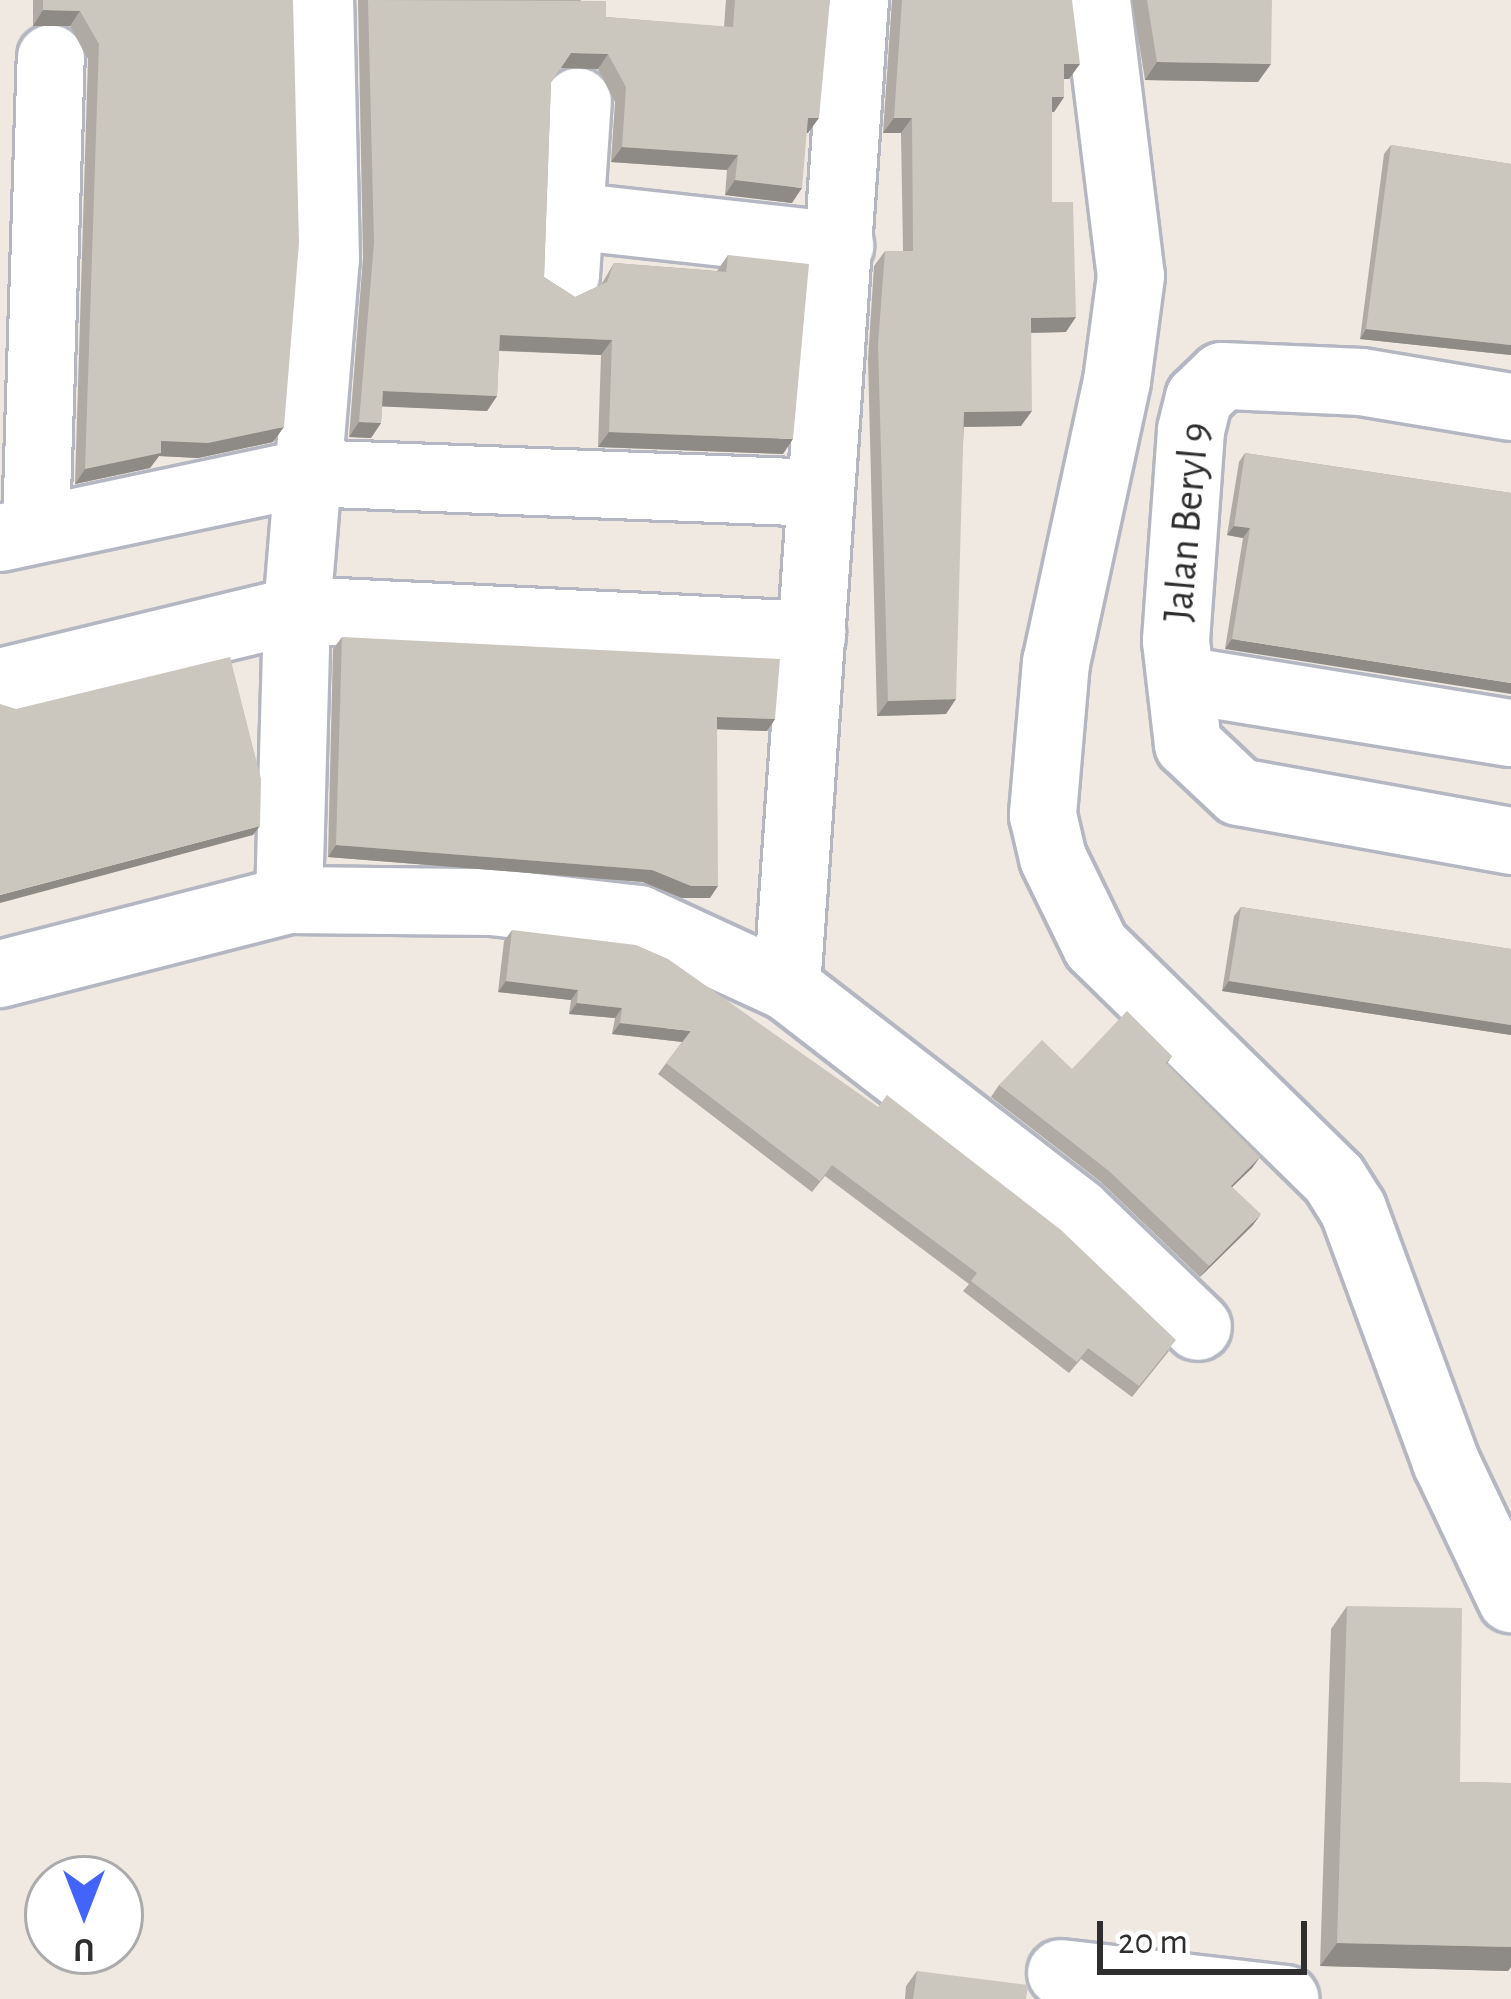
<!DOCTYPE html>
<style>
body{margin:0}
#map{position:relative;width:1511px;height:1999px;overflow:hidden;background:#efe9e1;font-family:"Alegreya Sans",sans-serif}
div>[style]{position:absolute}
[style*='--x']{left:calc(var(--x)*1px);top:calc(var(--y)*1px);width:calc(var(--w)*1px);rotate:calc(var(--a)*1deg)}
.roads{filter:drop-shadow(3px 0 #b4b7c1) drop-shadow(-3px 0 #b4b7c1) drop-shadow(0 3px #b4b7c1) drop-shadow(0 -3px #b4b7c1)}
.minor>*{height:66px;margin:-33px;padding:0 33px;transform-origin:33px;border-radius:33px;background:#fff}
.wall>*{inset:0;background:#afaba4}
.shaded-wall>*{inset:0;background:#8e8b86}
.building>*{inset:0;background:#cbc7bf}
span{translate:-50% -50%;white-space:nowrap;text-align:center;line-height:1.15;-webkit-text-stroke:9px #fff;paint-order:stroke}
.street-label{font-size:42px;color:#2e2e2e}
.north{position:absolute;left:24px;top:1855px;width:120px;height:120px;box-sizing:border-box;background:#fff;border:3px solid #ababab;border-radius:50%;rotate:180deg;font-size:33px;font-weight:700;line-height:48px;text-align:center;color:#2e2e2e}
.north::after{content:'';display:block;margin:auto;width:42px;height:54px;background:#4264fb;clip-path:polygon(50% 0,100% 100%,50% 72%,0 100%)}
.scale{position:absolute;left:1097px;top:1921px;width:210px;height:54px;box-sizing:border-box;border:6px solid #2e2e2e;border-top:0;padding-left:15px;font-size:36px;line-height:42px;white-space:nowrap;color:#2e2e2e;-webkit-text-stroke:9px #fff;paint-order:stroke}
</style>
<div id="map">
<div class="roads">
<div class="minor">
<i style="--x:1097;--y:0;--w:278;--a:83"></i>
<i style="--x:1131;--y:276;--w:106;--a:97.6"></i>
<i style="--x:1117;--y:381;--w:288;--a:102.2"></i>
<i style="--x:1056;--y:662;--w:154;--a:94.9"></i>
<i style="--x:1043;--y:815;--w:44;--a:76.9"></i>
<i style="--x:1053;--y:858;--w:98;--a:64"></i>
<i style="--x:1096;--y:946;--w:333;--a:44.4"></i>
<i style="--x:1334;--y:1179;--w:36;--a:58"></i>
<i style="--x:1353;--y:1209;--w:270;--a:69.8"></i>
<i style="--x:1446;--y:1462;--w:152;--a:64.6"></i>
<i style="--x:570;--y:216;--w:272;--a:6.3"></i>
<i style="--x:566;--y:275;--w:174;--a:-86.1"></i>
<i style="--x:1511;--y:407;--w:151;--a:-170.5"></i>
<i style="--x:1362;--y:382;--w:140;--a:-177.5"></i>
<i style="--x:1222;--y:376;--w:32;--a:136"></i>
<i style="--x:1199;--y:398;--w:34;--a:104"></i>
<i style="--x:1191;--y:431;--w:211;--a:94.1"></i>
<i style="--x:1176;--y:641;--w:104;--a:83.4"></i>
<i style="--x:1188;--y:744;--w:70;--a:43.3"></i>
<i style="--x:1239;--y:792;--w:276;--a:10.2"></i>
<i style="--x:36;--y:527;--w:469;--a:-88.2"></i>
<i style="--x:0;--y:538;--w:313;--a:-12"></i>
<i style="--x:306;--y:473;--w:514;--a:2.23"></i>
<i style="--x:1183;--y:680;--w:332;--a:9.2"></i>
<i style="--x:0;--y:682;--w:306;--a:-13.6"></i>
<i style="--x:297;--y:610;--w:516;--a:2.78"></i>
<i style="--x:289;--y:900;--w:290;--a:-88.4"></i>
<i style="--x:297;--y:610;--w:352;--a:-85.3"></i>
<i style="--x:326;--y:259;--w:259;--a:-91.3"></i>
<i style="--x:0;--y:974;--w:298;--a:-14.4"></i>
<i style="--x:289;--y:900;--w:203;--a:0.6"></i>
<i style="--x:492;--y:902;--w:148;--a:6.6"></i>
<i style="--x:639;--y:919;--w:163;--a:24.7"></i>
<i style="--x:787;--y:987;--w:368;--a:37.7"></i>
<i style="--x:1078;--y:1212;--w:166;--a:43.8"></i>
<i style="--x:787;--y:987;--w:989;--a:-86.06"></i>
<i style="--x:1061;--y:1973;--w:226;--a:6.6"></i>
</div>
</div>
<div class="wall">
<i style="clip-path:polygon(33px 0,293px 0,273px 442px,198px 458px,159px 456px,150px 468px,75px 484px,88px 59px,70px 26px,33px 26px)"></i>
<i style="clip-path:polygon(358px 0,580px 0,606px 17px,724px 27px,726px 0,830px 0,808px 133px,806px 133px,792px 203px,725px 195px,727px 170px,611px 162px,615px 102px,598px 69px,561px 68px,551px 82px,544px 277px,575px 297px,601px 285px,614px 263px,717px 271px,728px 255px,783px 454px,598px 447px,601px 355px,499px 351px,497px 396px,487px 411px,382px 406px,381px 423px,371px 438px,349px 437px,363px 258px)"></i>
<i style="clip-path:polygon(892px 0,1072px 0,1069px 79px,1064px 79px,1064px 97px,1054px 112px,1052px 112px,1052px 202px,1066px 332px,1031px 333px,1021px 426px,964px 427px,946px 714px,877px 716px,868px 359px,874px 266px,885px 251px,903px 251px,901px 133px,883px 133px)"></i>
<i style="clip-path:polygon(1132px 0,1272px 0,1258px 82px,1145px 80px)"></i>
<i style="clip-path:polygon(1391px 145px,1511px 164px,1511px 355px,1360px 339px,1384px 154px)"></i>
<i style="clip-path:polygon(1245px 453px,1511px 493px,1225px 649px,1243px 538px,1227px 535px,1239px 462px)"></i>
<i style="clip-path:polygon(342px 637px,775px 719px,767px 731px,717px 729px,710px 898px,682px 898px,643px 882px,328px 857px,333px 649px)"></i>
<i style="clip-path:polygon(1241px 907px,1511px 949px,1511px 1035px,1222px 991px,1234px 916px)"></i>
<i style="clip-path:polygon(512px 930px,1169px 1351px,1132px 1397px,1081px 1359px,1069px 1373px,963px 1291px,969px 1284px,825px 1176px,812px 1192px,658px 1074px,682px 1042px,612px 1034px,615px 1018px,569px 1014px,571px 1000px,498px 992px,504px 941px)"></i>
<i style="clip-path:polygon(1172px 1056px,1167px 1064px,1260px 1157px,1252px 1168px,1232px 1187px,1253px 1225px,1200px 1277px,1101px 1182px,991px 1097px,999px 1085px,1072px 1069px)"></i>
<i style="clip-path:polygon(1347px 1606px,1460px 1782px,1511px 1783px,1511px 1967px,1508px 1971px,1320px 1966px,1331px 1629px)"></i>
<i style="clip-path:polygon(917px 1971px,1026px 1999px,905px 1999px,906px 1986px)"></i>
</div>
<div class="shaded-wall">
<i style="clip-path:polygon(43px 10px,80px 11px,70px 26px,33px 26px)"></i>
<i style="clip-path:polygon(571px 53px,608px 54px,598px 69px,561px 68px)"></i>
<i style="clip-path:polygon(1157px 62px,1271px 64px,1258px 82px,1145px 80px)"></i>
<i style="clip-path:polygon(1064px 64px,1080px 64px,1069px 79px,1053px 79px)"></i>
<i style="clip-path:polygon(1052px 97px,1064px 97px,1054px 112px,1041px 113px)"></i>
<i style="clip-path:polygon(808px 118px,819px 118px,808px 133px,797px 133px)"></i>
<i style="clip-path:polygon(894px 118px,912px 118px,901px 133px,883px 133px)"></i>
<i style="clip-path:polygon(622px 147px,738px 155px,727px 170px,611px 162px)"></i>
<i style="clip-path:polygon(735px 180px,802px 188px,792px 203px,725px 195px)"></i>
<i style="clip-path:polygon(1076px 317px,1066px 332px,1020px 333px,1031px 318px)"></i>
<i style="clip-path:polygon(1366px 329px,1511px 345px,1511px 355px,1360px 339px)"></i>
<i style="clip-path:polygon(500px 335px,612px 340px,601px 355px,489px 350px)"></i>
<i style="clip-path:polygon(383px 391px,497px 396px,487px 411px,372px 406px)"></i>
<i style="clip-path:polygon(1032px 411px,1021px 426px,954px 427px,964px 412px)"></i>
<i style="clip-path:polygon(359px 422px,381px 423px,371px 438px,349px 437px)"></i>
<i style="clip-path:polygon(284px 427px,273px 442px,198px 458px,159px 456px,150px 468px,75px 484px,85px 469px,161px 441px)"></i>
<i style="clip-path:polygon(609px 432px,793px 439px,783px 454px,598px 447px)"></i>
<i style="clip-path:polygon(1234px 526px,1250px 528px,1243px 538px,1227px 535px)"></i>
<i style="clip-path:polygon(1232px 639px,1511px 683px,1511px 694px,1225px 649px)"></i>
<i style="clip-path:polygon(956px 699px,946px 714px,877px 716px,888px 701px)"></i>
<i style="clip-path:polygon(717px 717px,775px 719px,767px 731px,708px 729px)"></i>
<i style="clip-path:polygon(260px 826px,253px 835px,0 903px,0 895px)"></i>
<i style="clip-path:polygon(336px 845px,652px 870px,718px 886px,710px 898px,682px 898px,643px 882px,328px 857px)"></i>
<i style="clip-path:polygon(506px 981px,578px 990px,571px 1000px,498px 992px)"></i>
<i style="clip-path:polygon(1229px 981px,1511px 1025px,1511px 1035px,1222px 991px)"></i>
<i style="clip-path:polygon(577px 1003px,622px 1008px,615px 1018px,569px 1014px)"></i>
<i style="clip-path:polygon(620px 1023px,691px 1031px,683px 1042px,612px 1034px)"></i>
<i style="clip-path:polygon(1260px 1157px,1252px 1168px,1222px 1197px,1231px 1186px)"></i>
<i style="clip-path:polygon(1261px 1214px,1253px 1225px,1200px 1277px,1209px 1266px)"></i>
<i style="clip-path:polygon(1337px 1943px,1511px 1947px,1511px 1967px,1508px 1971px,1320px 1966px)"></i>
</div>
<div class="building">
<i style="clip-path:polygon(43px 0,293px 0,299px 243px,284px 427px,208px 443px,161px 441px,161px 453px,85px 469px,99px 44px,80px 11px,43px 10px)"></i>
<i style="clip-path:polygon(368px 0,606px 1px,606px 17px,733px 27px,735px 0,830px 0,819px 118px,808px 118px,802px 188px,735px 180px,738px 155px,622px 147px,626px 87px,608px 54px,571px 53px,551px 82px,544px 277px,575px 297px,607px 282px,614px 263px,726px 272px,728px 255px,809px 264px,793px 439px,609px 432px,612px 340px,500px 335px,497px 396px,383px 391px,381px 423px,359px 422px,374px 243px)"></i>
<i style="clip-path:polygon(902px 0,1072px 0,1080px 64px,1064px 64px,1064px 97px,1052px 97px,1052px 202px,1073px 202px,1076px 317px,1031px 318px,1032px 411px,964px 412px,956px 699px,888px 701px,878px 344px,885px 251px,913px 251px,912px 118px,894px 118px)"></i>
<i style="clip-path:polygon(1147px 0,1272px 0,1271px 64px,1157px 62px)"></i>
<i style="clip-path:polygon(1391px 145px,1511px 164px,1511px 345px,1366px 329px)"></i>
<i style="clip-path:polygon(1245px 453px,1511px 493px,1511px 683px,1232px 639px,1250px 528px,1234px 526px)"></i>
<i style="clip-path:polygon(342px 637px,780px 659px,775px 719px,717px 717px,718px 886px,691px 886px,652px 870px,336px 845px)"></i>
<i style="clip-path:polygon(230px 657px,261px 779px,260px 826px,0 895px,0 704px,16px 709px)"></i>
<i style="clip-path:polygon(1241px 907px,1511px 949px,1511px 1025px,1229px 981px)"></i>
<i style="clip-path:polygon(512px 930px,636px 945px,668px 959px,878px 1107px,887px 1095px,1061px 1230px,1176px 1340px,1139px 1386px,1088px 1348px,1077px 1362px,971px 1281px,977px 1273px,832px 1165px,820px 1181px,666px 1063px,691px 1031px,620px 1023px,622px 1008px,577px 1003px,578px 990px,506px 981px)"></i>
<i style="clip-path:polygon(1127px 1011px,1172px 1056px,1166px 1063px,1260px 1157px,1231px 1186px,1261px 1214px,1209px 1266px,1109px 1171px,999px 1085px,1042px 1040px,1072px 1069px)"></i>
<i style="clip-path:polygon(1347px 1606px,1462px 1608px,1460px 1782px,1511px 1783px,1511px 1947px,1337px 1943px)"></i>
<i style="clip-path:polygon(917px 1971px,1028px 1985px,1026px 1999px,913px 1999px)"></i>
</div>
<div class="street-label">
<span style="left:1187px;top:522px;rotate:-85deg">Jalan Beryl 9</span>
</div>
<div class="north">U</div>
<div class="scale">20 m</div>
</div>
